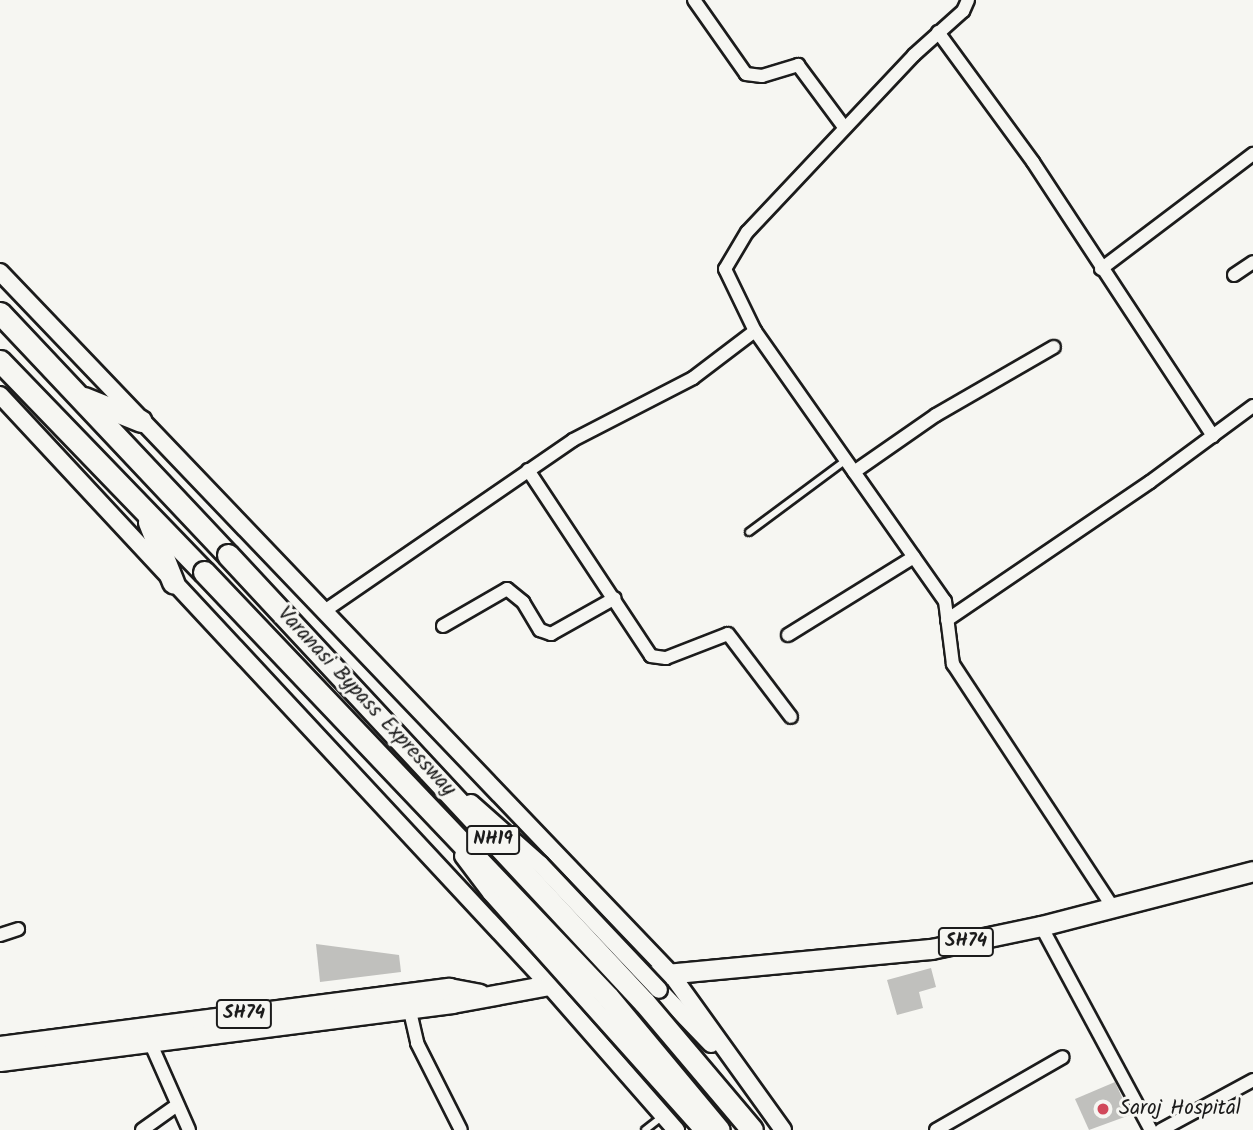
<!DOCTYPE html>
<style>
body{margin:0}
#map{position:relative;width:1253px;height:1130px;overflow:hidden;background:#f6f6f2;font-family:Kalam,sans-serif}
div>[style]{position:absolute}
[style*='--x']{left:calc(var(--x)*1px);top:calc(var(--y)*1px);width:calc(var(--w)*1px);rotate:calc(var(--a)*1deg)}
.building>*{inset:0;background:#c0c0bd}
.roads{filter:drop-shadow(2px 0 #1c1c1c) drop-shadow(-2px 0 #1c1c1c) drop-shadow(0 2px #1c1c1c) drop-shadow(0 -2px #1c1c1c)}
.service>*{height:6px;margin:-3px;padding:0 3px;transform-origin:3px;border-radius:3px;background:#f6f6f2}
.minor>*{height:12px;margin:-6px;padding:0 6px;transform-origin:6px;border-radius:6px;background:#f6f6f2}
.tertiary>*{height:16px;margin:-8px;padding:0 8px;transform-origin:8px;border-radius:8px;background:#f6f6f2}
.primary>*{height:19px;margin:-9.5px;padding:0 9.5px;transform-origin:9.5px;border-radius:9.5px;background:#f6f6f2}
.trunk>*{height:21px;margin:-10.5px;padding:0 10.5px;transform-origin:10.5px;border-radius:10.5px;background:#f6f6f2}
.bridges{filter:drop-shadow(2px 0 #1c1c1c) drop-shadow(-2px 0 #1c1c1c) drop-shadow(0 2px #1c1c1c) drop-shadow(0 -2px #1c1c1c)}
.tertiary-bridge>*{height:16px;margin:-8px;padding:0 8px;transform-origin:8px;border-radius:8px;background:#f6f6f2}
.trunk-bridge>*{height:21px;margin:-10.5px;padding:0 10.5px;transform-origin:10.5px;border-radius:10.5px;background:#f6f6f2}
.dots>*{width:19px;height:19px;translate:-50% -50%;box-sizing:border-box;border:4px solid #f6f6f2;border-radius:50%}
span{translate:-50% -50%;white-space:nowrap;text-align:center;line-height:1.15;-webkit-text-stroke:6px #f6f6f2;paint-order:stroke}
.shield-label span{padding:2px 5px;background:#f6f6f2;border:2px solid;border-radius:5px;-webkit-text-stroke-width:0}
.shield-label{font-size:19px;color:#1c1c1c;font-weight:700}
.street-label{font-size:21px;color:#1c1c1c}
.poi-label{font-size:21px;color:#1c1c1c}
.left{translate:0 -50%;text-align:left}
</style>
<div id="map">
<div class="building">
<i style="clip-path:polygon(316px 944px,399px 955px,401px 972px,320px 982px)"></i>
<i style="clip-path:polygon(931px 968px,936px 987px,919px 992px,923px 1008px,897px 1015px,887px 980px)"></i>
<i style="clip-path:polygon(1115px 1082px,1130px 1115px,1089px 1130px,1075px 1099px)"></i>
</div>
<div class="roads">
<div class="service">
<i style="--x:749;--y:532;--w:121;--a:-36.6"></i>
<i style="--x:645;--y:1130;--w:23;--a:-38"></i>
</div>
<div class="minor">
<i style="--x:694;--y:0;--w:90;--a:54.9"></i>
<i style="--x:746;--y:74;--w:16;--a:7"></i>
<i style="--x:762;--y:76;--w:38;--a:-17"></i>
<i style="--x:798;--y:65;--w:77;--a:53.4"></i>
<i style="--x:968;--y:0;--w:12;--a:114"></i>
<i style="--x:963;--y:11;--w:66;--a:138.1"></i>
<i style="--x:914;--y:55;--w:243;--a:133.3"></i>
<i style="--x:747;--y:232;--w:43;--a:120.7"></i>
<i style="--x:725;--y:269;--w:69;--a:64.2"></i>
<i style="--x:755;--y:331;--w:330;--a:54.9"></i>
<i style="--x:945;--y:601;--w:64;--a:82.8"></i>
<i style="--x:953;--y:664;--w:292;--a:56.7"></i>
<i style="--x:938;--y:32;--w:161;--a:53.8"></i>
<i style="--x:1033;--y:162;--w:328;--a:56.7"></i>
<i style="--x:1101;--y:269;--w:191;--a:-37.1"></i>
<i style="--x:1234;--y:275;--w:23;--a:-34"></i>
<i style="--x:528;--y:470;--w:223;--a:56.5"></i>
<i style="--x:651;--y:656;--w:15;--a:8"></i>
<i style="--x:666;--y:658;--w:66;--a:-21.2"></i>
<i style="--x:728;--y:634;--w:104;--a:52.8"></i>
<i style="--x:854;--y:472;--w:100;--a:-34.8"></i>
<i style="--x:936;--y:415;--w:136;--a:-30"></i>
<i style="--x:323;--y:612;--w:303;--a:-34.5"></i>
<i style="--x:573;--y:440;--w:135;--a:-27.3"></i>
<i style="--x:693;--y:378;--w:78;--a:-37.2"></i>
<i style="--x:947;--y:620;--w:245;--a:-34.2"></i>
<i style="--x:1150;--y:482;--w:128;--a:-36.4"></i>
<i style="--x:443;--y:626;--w:74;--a:-30"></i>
<i style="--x:507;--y:589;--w:21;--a:39"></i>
<i style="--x:523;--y:602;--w:33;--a:59"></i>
<i style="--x:540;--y:630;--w:12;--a:20"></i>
<i style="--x:551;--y:634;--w:73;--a:-29.4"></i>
<i style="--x:788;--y:635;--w:148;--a:-31.8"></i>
<i style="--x:1041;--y:926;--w:232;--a:61.7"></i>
<i style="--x:0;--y:935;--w:19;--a:-18"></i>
<i style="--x:409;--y:1007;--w:37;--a:77"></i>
<i style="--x:417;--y:1043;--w:97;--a:63.2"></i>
<i style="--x:150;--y:1042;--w:96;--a:66.1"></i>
<i style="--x:142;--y:1130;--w:43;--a:-35.5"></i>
<i style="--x:936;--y:1130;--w:146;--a:-29.9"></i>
<i style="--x:1161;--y:1130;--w:105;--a:-28.5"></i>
</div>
<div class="tertiary">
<i style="--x:0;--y:272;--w:971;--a:46.29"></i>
<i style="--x:671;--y:974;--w:192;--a:54.3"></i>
<i style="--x:0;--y:395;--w:806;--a:47.06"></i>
<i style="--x:549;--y:985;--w:193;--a:48.8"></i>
<i style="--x:659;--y:990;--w:75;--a:46.1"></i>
</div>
<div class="primary">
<i style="--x:0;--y:1046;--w:453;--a:-7.4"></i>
<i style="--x:449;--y:988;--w:31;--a:11"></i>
<i style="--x:0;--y:1061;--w:456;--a:-7.3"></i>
<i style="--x:452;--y:1003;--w:99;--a:-10.5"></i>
<i style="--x:549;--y:985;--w:384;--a:-5.4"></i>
<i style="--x:931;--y:949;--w:112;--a:-11.8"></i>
<i style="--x:1041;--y:926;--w:219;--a:-14.5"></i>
</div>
<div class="trunk">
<i style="--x:0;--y:313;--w:332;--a:46.7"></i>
<i style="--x:0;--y:361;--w:293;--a:46"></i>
<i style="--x:84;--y:398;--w:61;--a:22"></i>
<i style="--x:149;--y:522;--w:65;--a:68.2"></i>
</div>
</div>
<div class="bridges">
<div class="tertiary-bridge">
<i style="--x:471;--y:803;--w:92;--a:41.5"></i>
<i style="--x:540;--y:864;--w:173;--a:46.6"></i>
<i style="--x:463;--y:856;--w:46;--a:52.9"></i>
<i style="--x:491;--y:893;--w:318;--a:48.2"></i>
</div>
<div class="trunk-bridge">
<i style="--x:228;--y:555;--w:611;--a:47.06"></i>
<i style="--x:644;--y:1002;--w:167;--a:49.8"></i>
<i style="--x:204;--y:572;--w:586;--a:46.45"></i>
<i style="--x:608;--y:997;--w:173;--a:50.2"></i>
</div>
</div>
<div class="dots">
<i style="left:1103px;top:1109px;background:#d1495b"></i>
</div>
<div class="shield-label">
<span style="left:493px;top:840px">NH19</span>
<span style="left:966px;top:942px">SH74</span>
<span style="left:244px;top:1014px">SH74</span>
</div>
<div class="street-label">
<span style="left:366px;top:702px;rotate:47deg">Varanasi Bypass Expressway</span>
</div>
<div class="poi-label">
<span class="left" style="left:1119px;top:1109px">Saroj Hospital</span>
</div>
</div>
